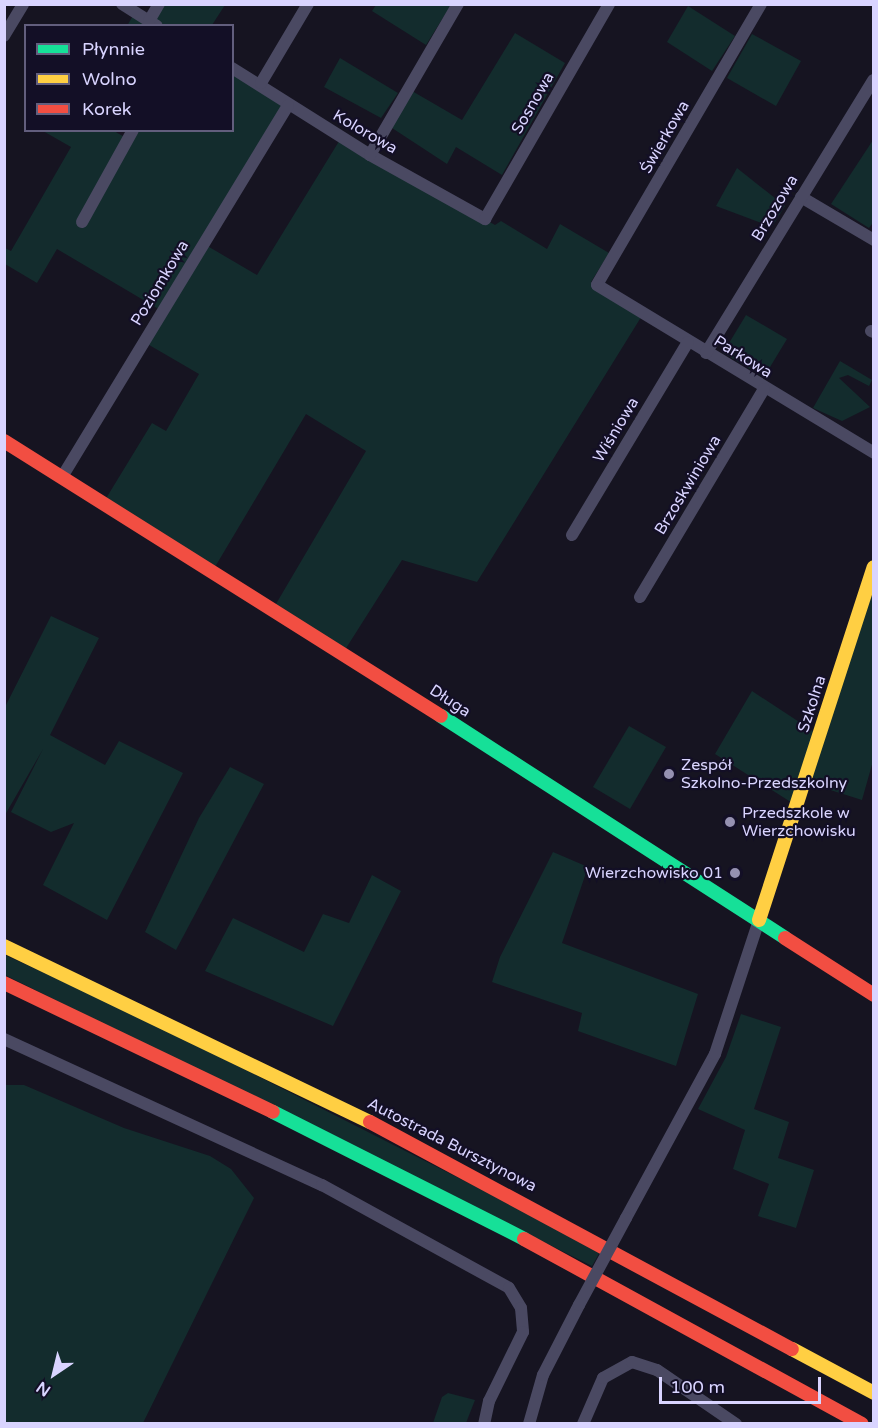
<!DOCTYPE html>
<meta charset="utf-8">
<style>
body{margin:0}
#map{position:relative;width:878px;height:1428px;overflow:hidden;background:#161421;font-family:"Varela Round",sans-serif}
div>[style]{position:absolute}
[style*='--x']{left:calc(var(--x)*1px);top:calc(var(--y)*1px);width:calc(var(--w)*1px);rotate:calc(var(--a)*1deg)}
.green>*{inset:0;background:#132c2d}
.street>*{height:12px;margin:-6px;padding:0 6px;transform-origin:6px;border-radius:6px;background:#4a4962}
.fast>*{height:14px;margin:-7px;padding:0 7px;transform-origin:7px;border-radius:7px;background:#16e098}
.slow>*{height:14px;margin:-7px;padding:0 7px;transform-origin:7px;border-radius:7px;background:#ffcf43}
.jam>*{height:14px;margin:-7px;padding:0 7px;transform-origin:7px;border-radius:7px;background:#f24e42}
.street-bridge>*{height:12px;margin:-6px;padding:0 6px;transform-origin:6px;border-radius:6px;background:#4a4962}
.dots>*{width:16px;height:16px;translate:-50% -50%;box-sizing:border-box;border:3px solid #130f26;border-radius:50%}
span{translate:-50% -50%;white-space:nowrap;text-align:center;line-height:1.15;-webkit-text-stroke:4.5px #130f26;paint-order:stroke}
.street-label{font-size:16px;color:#d9d4ff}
.poi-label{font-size:16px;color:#d9d4ff}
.left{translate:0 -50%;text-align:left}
.right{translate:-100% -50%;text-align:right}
.frame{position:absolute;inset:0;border:6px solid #d9d4ff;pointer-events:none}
.legend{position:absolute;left:24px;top:24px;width:210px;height:108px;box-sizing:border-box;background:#130f26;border:2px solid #625e7d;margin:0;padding:8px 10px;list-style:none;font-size:18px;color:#d9d4ff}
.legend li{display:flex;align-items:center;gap:12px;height:30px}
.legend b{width:30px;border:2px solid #625e7d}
.north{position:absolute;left:24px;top:1344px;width:60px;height:60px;-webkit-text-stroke:4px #130f26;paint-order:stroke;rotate:215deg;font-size:16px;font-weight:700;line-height:24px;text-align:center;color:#d9d4ff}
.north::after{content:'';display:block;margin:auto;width:21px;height:27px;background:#d9d4ff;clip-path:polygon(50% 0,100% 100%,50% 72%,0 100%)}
.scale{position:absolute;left:659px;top:1377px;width:162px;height:27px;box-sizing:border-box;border:3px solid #d9d4ff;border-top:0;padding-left:8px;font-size:18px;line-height:21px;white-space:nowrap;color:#d9d4ff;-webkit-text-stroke:4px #130f26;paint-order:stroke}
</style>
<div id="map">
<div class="green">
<i style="clip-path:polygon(159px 5px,225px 5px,212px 25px,127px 26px,135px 12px,149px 20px)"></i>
<i style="clip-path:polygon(376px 5px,376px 4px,451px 5px,426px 45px,372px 11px)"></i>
<i style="clip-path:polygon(688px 6px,735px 36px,712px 71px,667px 42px)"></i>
<i style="clip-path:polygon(515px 33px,565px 63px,502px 175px,456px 147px,447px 164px,392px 128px,412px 91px,462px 120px)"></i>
<i style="clip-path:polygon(752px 34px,801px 61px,776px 106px,727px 78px)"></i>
<i style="clip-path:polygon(340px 58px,398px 93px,381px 118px,324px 87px)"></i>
<i style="clip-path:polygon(233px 68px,288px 105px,204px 244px,257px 275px,341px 138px,495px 225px,501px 221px,547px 249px,560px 224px,609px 253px,591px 282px,643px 314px,477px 582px,402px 560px,343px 653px,273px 609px,366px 451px,306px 414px,212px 572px,102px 505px,152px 423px,166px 431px,199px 374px,144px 342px,162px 311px,57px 249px,37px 283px,5px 264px,5px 248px,11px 251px,71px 147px,43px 131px,114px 131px,128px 139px,133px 131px,232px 130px)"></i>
<i style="clip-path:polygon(873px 140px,874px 221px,869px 228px,831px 204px)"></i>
<i style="clip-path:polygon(737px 168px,785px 206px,772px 227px,716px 206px)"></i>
<i style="clip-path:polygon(746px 315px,787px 339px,764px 377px,723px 353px)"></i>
<i style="clip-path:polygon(840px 361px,872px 380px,869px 386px,848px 375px,839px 378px,870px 407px,842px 421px,813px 408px)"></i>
<i style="clip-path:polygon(873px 592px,873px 761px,862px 800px,805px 782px,797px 806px,715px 754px,752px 691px,819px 735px)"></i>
<i style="clip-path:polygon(51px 616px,99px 638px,50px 735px,105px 765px,119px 741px,183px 773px,107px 920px,43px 885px,74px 823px,51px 832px,11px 812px,43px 749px,5px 815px,5px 707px)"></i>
<i style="clip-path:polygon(629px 726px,666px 747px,630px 809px,593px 787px)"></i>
<i style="clip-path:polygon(230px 767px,264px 784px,176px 950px,145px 932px,199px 818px)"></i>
<i style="clip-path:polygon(553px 852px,588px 867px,562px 943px,698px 994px,676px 1066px,578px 1031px,582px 1013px,492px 982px,500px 957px)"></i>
<i style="clip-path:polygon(372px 875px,401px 891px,333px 1026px,205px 971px,233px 918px,304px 952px,323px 914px,349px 923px)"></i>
<i style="clip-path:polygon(5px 955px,161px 1027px,601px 1250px,592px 1266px,5px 975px)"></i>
<i style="clip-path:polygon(741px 1014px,781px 1027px,754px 1109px,789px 1122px,778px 1158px,814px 1170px,796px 1228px,758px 1216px,769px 1184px,733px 1169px,745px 1130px,698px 1109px,726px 1057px)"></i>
<i style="clip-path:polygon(5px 1085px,24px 1085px,124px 1128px,210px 1156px,231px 1169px,254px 1198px,143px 1423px,5px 1423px)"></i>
<i style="clip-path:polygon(448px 1393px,475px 1400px,466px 1423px,433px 1423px,442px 1397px)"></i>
</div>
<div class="street">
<i style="--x:122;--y:4;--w:41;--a:32.2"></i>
<i style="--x:761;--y:4;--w:325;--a:120.3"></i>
<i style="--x:597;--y:285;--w:324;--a:31.2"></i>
<i style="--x:149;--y:21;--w:20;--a:-60"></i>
<i style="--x:4;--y:36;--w:37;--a:-59"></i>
<i style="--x:232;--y:68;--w:163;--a:32.2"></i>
<i style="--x:370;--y:155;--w:132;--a:29.1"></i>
<i style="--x:485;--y:219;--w:248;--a:-60"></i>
<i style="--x:261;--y:83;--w:92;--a:-59.3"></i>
<i style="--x:370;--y:155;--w:175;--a:-59.8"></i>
<i style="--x:801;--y:197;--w:85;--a:30.5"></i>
<i style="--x:82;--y:222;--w:105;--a:-61"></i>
<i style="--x:871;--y:331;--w:3;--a:18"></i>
<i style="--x:706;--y:353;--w:320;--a:-58.5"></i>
<i style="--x:62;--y:477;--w:435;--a:-58.7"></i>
<i style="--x:572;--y:535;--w:225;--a:-59"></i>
<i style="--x:640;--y:597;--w:242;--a:-59.2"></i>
<i style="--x:4;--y:1039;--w:350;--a:24.7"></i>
<i style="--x:322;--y:1185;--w:213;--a:28.8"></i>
<i style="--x:509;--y:1288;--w:23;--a:59"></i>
<i style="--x:521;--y:1308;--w:24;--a:85"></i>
<i style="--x:523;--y:1332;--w:77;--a:116.2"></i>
<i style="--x:489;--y:1401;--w:24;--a:102"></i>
<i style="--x:626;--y:1218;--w:187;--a:-61.5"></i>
<i style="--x:715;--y:1054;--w:141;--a:-71.8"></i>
<i style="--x:529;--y:1424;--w:51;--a:-74.1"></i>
<i style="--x:543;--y:1375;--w:79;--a:-62.8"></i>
<i style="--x:583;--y:1424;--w:50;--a:-66.5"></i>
<i style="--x:603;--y:1378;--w:33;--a:-29"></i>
<i style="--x:632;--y:1362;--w:26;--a:18"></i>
<i style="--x:657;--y:1370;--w:96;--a:34.4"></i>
</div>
<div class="fast">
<i style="--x:441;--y:716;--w:409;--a:32.8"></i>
<i style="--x:273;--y:1112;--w:281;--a:26.8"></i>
</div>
<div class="slow">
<i style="--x:759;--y:920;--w:371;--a:-72"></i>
<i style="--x:4;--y:946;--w:406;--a:25.7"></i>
<i style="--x:792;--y:1349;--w:93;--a:28.2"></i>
</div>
<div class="jam">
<i style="--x:4;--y:441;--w:516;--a:32.18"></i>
<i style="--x:785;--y:938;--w:106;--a:32.6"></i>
<i style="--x:4;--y:983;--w:298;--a:25.6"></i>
<i style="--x:370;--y:1122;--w:479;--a:28.3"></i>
<i style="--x:524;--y:1239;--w:385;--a:28.7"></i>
</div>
<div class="street-bridge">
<i style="--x:579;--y:1305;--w:99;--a:-61.6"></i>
</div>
<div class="dots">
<i style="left:669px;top:774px;background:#9591b1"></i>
<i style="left:730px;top:822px;background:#9591b1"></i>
<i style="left:735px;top:873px;background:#9591b1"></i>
</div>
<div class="street-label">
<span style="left:533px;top:103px;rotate:-60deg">Sosnowa</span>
<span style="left:365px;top:132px;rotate:30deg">Kolorowa</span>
<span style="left:665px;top:137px;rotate:-60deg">Świerkowa</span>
<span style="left:775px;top:208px;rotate:-59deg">Brzozowa</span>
<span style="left:160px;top:283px;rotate:-59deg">Poziomkowa</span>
<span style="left:743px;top:357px;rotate:32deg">Parkowa</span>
<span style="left:616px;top:430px;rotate:-59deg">Wiśniowa</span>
<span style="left:688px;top:485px;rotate:-59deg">Brzoskwiniowa</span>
<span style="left:450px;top:701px;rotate:33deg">Długa</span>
<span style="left:812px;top:704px;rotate:-72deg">Szkolna</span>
<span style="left:452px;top:1145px;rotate:27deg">Autostrada Bursztynowa</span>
</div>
<div class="poi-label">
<span class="left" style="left:681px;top:774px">Zespół<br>Szkolno-Przedszkolny</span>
<span class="left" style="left:742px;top:822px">Przedszkole w<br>Wierzchowisku</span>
<span class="right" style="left:723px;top:873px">Wierzchowisko 01</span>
</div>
<div class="frame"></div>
<ul class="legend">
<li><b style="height:8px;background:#16e098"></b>Płynnie</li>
<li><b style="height:8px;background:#ffcf43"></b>Wolno</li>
<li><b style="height:8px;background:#f24e42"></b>Korek</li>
</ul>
<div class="north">N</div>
<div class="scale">100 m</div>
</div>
